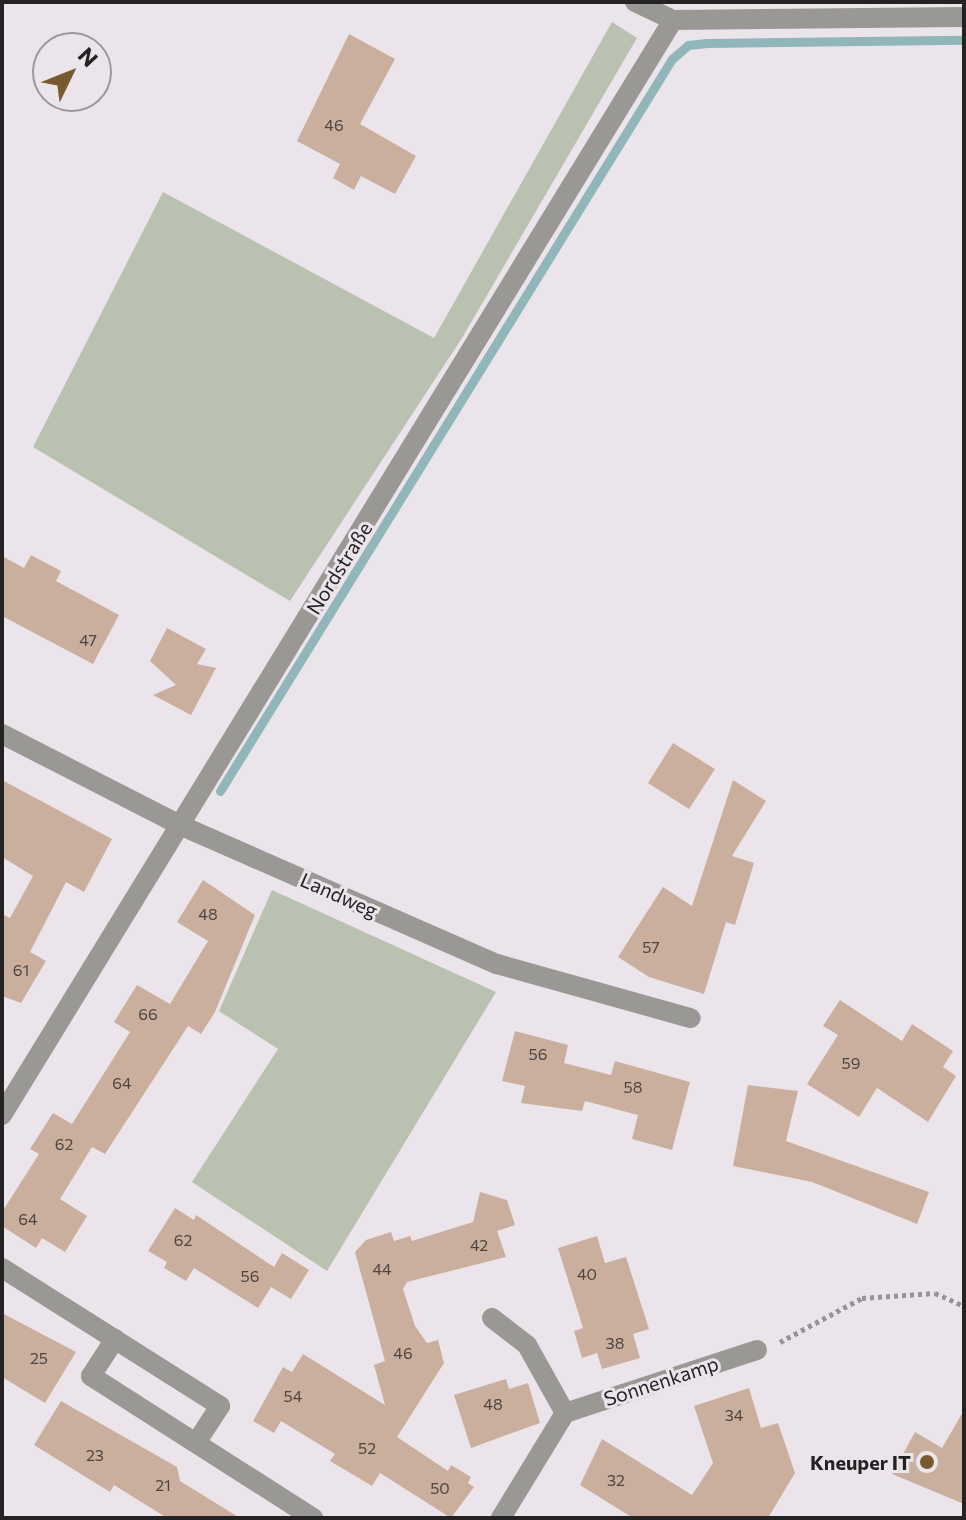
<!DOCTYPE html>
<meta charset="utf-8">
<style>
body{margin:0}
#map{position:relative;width:966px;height:1520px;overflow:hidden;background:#ebe5eb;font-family:Commissioner,sans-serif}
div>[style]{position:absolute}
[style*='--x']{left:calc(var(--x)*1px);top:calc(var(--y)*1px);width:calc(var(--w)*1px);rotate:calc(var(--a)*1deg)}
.green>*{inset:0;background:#bac1b0}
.stream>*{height:9px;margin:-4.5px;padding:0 4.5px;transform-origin:4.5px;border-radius:4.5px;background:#90b6b9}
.building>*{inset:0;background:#cbaf9e}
.path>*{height:5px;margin-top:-2.5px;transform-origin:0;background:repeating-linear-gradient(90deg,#989397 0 4px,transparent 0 8px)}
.street>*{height:20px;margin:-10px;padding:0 10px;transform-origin:10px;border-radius:10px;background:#9a9895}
.dots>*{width:22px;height:22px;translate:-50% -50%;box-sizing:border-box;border:4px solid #ebe5eb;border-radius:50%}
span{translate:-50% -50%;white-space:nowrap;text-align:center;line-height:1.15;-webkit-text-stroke:6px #ebe5eb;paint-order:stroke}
.number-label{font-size:16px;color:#4e4542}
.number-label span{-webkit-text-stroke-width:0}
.street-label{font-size:20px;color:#252224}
.poi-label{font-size:20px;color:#252224;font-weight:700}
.right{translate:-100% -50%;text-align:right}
.frame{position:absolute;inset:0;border:4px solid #252224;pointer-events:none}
.north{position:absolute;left:32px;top:32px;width:80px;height:80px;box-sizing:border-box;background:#ebe5eb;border:2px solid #9c979b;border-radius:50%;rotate:47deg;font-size:22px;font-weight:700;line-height:32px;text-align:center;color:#252224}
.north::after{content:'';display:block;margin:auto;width:28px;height:36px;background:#79592f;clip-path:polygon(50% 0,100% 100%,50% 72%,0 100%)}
</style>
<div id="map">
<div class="green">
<i style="clip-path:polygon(612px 22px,637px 38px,462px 338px,290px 601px,33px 447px,163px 192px,434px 338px)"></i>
<i style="clip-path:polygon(272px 890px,496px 992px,327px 1271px,192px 1182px,278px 1049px,219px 1011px)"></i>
</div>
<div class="stream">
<i style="--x:220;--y:791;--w:860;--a:-58.31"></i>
<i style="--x:672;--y:59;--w:21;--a:-41"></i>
<i style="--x:688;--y:45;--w:19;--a:-6"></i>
<i style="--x:707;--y:43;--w:257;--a:-0.7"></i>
</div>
<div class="building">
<i style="clip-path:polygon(349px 34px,395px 59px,360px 124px,416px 156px,395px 194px,361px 176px,354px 190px,333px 178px,340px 164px,297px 141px)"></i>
<i style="clip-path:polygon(31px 555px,61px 571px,56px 581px,119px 615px,93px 664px,2px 616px,2px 556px,24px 568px)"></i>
<i style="clip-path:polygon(167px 628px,206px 649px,197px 664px,216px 668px,191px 715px,153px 695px,176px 685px,150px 661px)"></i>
<i style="clip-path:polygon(673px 743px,715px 769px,689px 809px,648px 783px)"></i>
<i style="clip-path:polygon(2px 780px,112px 839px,84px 892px,66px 882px,30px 952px,46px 961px,21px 1003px,2px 996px,2px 914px,10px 918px,33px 876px,2px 857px)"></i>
<i style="clip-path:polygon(733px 780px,766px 801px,732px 856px,754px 863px,735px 925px,726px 922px,704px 994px,649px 977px,618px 957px,663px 887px,692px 906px)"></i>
<i style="clip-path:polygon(203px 880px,255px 915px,215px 1012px,201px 1034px,188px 1026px,105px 1154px,92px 1147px,60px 1199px,87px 1216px,65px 1252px,42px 1238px,36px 1248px,2px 1226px,2px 1212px,39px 1154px,30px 1149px,53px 1113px,72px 1124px,130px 1032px,114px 1022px,137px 985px,170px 1004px,208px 941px,177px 922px)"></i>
<i style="clip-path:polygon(840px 1000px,902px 1041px,912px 1024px,953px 1051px,943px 1067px,956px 1076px,928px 1122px,877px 1088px,859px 1117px,807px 1084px,838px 1035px,823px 1026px)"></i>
<i style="clip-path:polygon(515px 1031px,568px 1045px,564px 1063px,611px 1075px,615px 1061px,690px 1082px,672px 1150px,632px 1139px,638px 1115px,585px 1101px,582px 1111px,521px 1103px,525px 1086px,502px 1081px)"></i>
<i style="clip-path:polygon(748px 1085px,798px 1091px,786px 1141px,929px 1192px,917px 1224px,812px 1182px,733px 1166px)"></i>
<i style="clip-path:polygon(480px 1192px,507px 1200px,515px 1225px,497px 1231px,506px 1257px,407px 1282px,403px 1289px,415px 1326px,427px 1343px,438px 1340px,444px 1363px,397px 1437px,448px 1471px,451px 1465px,471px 1477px,468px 1483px,474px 1487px,451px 1518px,380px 1473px,372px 1486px,330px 1461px,335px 1454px,281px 1421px,274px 1433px,253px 1421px,283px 1367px,292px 1372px,303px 1354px,385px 1405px,374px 1365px,385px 1361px,355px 1252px,366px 1240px,391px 1232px,394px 1241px,410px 1236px,412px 1241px,473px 1222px)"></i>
<i style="clip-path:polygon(175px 1208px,194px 1220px,196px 1215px,274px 1267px,282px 1253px,309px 1270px,291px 1299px,271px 1287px,258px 1308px,194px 1268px,186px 1281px,164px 1268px,167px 1262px,148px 1251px)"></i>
<i style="clip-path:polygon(597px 1236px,605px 1263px,626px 1257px,649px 1329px,633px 1334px,640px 1358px,602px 1369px,597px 1353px,582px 1358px,574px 1331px,583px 1328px,558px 1248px)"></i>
<i style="clip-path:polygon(2px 1313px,76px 1352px,45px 1403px,2px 1377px)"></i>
<i style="clip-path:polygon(506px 1379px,509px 1389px,528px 1383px,540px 1423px,471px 1448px,454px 1395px)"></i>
<i style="clip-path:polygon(749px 1388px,761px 1428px,778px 1423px,795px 1473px,768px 1518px,633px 1518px,580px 1485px,602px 1439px,692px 1495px,713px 1463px,694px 1406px)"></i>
<i style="clip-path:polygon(61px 1401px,177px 1467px,180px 1481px,240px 1518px,167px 1518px,114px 1485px,110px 1492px,34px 1445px)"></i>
<i style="clip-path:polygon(964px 1410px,964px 1504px,892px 1474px,915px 1432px,942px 1448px)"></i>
</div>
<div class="path">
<i style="--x:780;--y:1342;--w:93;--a:-28.2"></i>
<i style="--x:862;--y:1298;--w:73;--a:-3.9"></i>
<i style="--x:935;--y:1293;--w:32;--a:24"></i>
</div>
<div class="street">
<i style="--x:635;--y:2;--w:42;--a:25.3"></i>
<i style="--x:673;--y:20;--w:291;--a:-0.6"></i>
<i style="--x:2;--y:734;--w:202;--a:27.1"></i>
<i style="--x:182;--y:826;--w:344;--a:23.7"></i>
<i style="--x:497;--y:964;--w:201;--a:15.6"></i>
<i style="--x:2;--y:1115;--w:1284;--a:-58.5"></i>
<i style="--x:2;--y:1268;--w:258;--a:32.3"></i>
<i style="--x:220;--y:1406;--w:44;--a:123"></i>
<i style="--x:492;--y:1318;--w:44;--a:37.6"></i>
<i style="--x:527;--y:1345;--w:78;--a:60.8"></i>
<i style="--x:565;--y:1413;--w:123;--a:121.4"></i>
<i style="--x:115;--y:1339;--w:44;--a:123"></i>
<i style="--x:91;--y:1376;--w:264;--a:32.6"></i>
<i style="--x:565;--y:1413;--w:202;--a:-18.2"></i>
</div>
<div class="dots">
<i style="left:927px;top:1462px;background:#79592f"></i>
</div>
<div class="number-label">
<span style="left:334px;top:125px">46</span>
<span style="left:88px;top:640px">47</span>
<span style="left:208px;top:914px">48</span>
<span style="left:651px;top:947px">57</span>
<span style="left:21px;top:970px">61</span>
<span style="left:148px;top:1014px">66</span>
<span style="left:538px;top:1054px">56</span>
<span style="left:851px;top:1063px">59</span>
<span style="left:122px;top:1083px">64</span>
<span style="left:633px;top:1087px">58</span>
<span style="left:64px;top:1144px">62</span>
<span style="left:28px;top:1219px">64</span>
<span style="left:183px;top:1240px">62</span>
<span style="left:479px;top:1245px">42</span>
<span style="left:382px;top:1269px">44</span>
<span style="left:587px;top:1274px">40</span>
<span style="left:250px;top:1276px">56</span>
<span style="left:615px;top:1343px">38</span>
<span style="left:403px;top:1353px">46</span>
<span style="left:39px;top:1358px">25</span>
<span style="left:293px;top:1396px">54</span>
<span style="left:493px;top:1404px">48</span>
<span style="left:734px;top:1415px">34</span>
<span style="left:367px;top:1448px">52</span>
<span style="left:95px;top:1455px">23</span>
<span style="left:616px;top:1480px">32</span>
<span style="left:163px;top:1485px">21</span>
<span style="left:440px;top:1488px">50</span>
</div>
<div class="street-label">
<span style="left:339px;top:568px;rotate:-58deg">Nordstraße</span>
<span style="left:339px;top:895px;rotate:24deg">Landweg</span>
<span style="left:661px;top:1381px;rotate:-18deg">Sonnenkamp</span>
</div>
<div class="poi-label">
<span class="right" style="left:911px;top:1462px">Kneuper IT</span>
</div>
<div class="frame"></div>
<div class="north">N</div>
</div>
